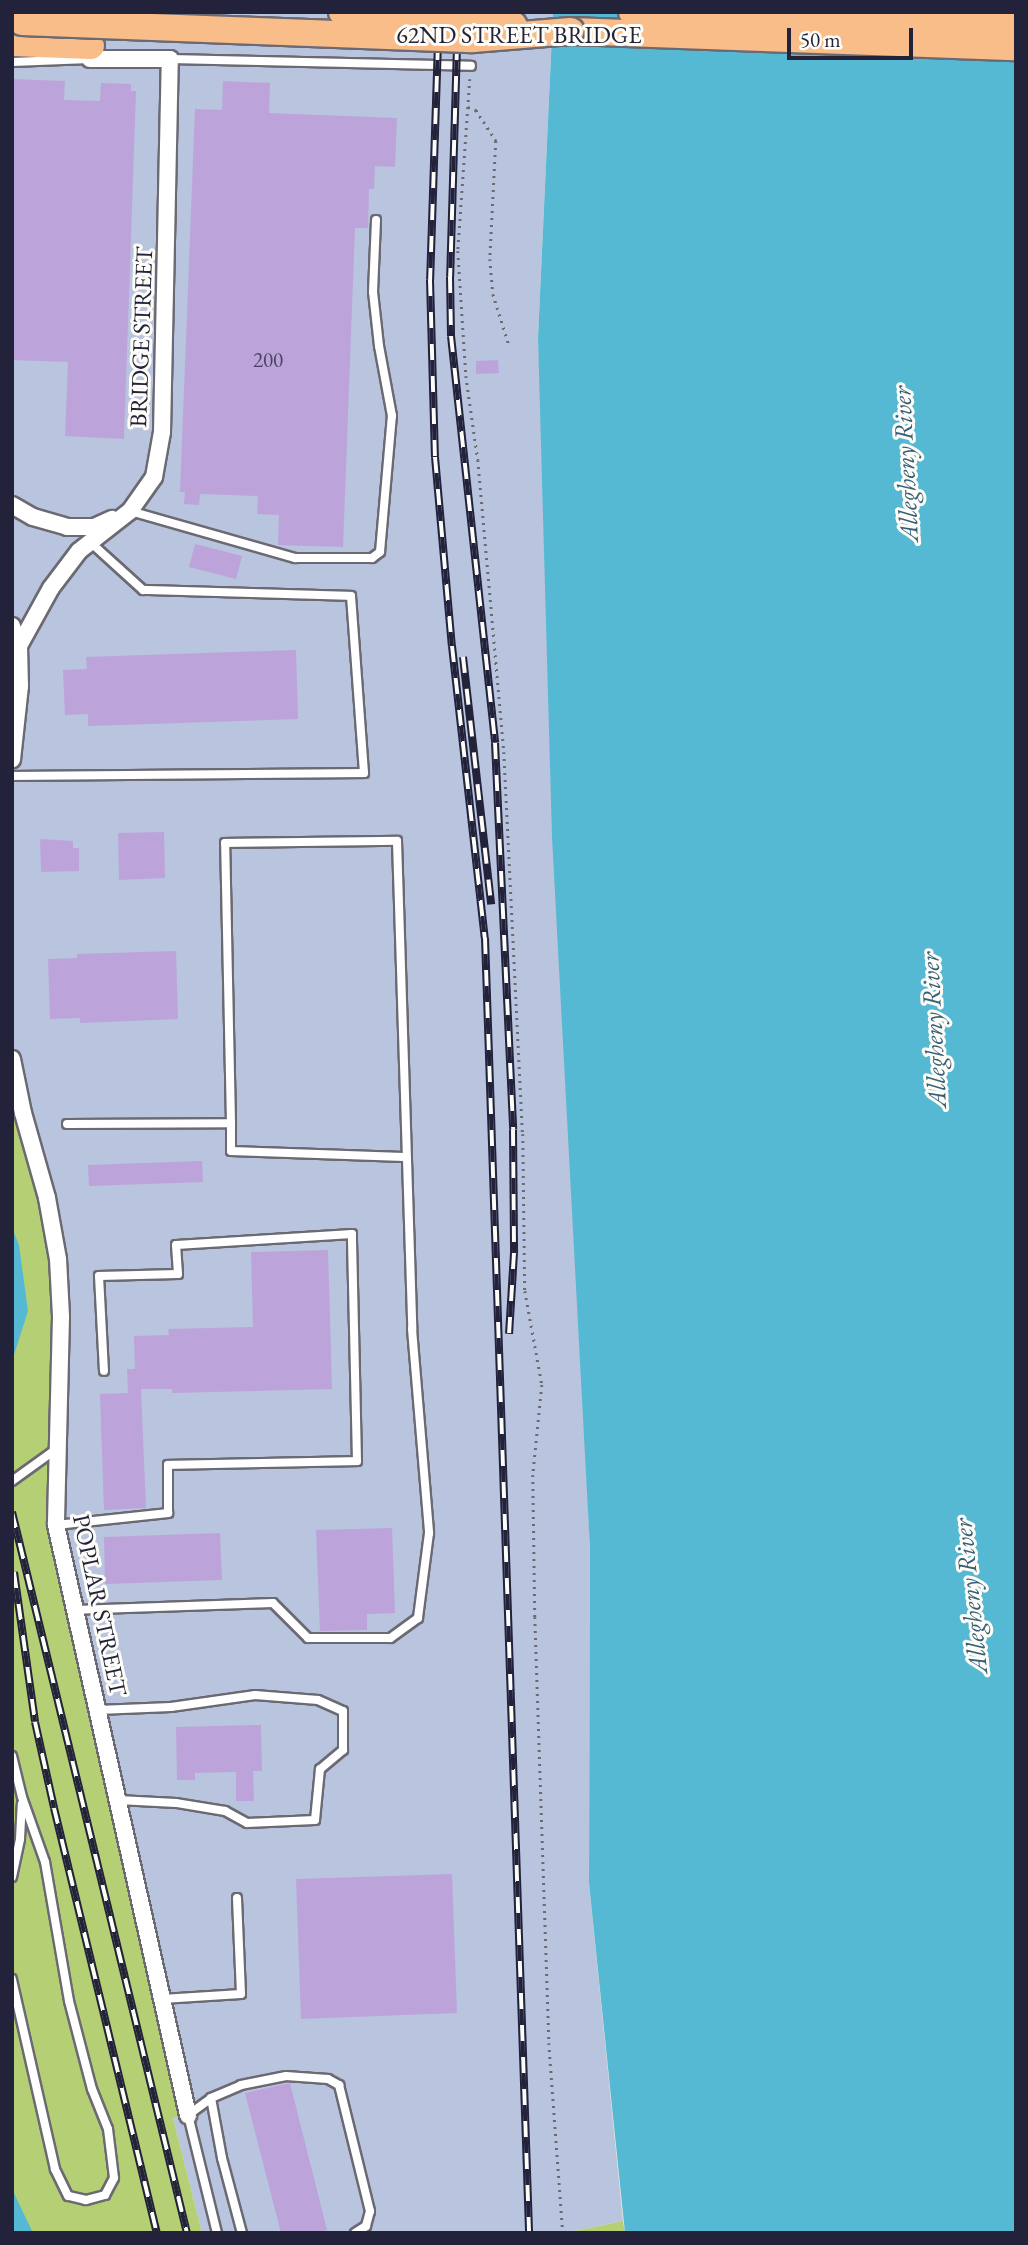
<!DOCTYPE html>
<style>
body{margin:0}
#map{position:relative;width:1028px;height:2245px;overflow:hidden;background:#f2eed9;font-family:"EB Garamond",serif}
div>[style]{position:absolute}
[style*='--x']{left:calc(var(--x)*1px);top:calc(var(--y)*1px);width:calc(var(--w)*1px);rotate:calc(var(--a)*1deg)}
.industrial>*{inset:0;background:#b9c4de}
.green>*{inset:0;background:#b4cf74}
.water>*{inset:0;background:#55b9d3}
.building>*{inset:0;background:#bca4da}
.path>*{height:2.5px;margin-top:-1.25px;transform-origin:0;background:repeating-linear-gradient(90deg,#6b6972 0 2px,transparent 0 7px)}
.roads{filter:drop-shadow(2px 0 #6b6972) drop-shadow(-2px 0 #6b6972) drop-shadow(0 2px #6b6972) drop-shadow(0 -2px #6b6972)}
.service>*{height:8px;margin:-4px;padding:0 4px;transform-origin:4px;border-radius:4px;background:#fff}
.minor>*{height:16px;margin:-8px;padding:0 8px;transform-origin:8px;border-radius:8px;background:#fff}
.trunk>*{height:26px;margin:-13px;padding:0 13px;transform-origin:13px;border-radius:13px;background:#f8bd88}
.rail>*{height:8px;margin-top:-4px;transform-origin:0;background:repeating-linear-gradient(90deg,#fdfcf7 0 16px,#22223b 0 32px);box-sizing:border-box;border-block:2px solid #22223b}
.bridges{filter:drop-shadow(2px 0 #6b6972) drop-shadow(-2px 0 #6b6972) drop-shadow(0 2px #6b6972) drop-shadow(0 -2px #6b6972)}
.trunk-bridge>*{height:26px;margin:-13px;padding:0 13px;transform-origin:13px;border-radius:13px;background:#f8bd88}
span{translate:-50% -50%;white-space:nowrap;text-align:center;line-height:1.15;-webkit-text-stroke:6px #fdfcf7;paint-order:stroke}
.number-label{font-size:21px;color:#484263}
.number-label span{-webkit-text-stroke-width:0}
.street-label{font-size:24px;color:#22223b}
.water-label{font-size:26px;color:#365e78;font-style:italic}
.frame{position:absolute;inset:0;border:14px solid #22223b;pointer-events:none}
.scale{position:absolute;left:787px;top:28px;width:126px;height:32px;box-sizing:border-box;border:4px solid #22223b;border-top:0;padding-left:9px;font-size:21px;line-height:24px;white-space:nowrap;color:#22223b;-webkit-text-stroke:5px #fdfcf7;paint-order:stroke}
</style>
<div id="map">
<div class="industrial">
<i style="clip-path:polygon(12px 12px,553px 12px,538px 338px,590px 1549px,589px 1883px,623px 2221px,565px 2233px,202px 2233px,173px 2118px,187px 2115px,68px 1632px,12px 1109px)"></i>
</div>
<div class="green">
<i style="clip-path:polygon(12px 1059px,58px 1259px,56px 1525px,188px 2115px,173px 2118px,202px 2233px,12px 2233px)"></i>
<i style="clip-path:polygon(623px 2221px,625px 2233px,565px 2233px)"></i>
</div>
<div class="water">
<i style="clip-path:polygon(553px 12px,1016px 12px,1016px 2233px,625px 2233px,589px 1883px,590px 1549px,552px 837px,538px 338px)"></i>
<i style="clip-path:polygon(12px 1228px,19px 1245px,28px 1311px,12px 1361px)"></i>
<i style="clip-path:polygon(12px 2189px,33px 2233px,12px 2233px)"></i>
</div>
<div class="building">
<i style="clip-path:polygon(12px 79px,65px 81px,64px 100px,100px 101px,101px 83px,131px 84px,131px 91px,136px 91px,124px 439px,65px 436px,68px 362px,12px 360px)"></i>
<i style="clip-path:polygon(223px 81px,270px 83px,269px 113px,397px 118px,395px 167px,375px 166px,374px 189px,369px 189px,368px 228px,355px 228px,343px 547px,278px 545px,279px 515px,257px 514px,258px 496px,200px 494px,199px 505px,184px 504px,185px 492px,180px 492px,195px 109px,222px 110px)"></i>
<i style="clip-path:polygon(498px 360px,499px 373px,476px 374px,476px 361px)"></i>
<i style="clip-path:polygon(195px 544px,242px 556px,236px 579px,189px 567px)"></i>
<i style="clip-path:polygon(296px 650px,298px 719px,88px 726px,88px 714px,65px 715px,63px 670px,87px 669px,86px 657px)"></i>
<i style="clip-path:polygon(164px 832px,165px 878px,119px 880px,118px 833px)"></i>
<i style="clip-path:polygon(40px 839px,73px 841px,73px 848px,79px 848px,79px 871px,41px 872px)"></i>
<i style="clip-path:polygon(176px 951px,178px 1019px,80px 1023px,80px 1018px,50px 1019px,48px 959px,77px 958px,77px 954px)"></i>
<i style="clip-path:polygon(202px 1161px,203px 1182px,89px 1186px,88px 1165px)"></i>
<i style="clip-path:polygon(328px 1250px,332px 1389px,172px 1393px,172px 1389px,141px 1389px,146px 1508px,104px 1510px,100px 1394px,128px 1393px,127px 1369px,135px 1369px,134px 1336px,169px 1335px,168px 1329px,253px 1327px,251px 1252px)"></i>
<i style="clip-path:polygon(392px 1528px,395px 1613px,367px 1614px,367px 1630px,320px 1631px,316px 1530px)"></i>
<i style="clip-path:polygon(220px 1533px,222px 1580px,105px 1584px,104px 1537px)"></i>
<i style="clip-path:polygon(261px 1725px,262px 1771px,253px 1771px,254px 1801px,236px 1801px,236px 1772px,195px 1773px,195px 1780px,177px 1780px,176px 1727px)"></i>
<i style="clip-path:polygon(452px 1874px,457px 2013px,301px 2019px,296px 1879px)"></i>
<i style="clip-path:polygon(290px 2083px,327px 2230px,318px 2233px,281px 2233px,245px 2093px)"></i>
</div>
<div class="path">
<i style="--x:470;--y:79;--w:172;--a:94"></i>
<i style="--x:458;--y:251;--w:125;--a:86.3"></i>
<i style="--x:466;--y:376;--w:85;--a:81.9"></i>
<i style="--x:478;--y:460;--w:293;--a:84.9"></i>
<i style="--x:504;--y:752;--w:382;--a:87.2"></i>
<i style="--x:523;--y:1134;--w:157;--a:89.3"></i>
<i style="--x:525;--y:1291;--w:96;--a:79.7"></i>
<i style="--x:542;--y:1385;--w:90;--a:95.7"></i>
<i style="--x:533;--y:1475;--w:142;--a:89.2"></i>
<i style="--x:535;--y:1617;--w:426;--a:88.1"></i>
<i style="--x:549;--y:2043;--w:191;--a:85.8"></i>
<i style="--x:468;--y:107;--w:9;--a:21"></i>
<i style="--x:476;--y:110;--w:37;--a:57"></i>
<i style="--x:496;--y:141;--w:118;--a:92.9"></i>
<i style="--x:490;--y:259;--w:35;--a:85"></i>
<i style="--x:493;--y:294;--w:53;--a:72.6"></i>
</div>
<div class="roads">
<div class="service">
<i style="--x:170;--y:59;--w:301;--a:1.3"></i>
<i style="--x:12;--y:62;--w:78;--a:-2.2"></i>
<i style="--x:130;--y:511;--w:172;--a:15.9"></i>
<i style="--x:295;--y:558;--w:77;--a:0"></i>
<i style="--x:372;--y:558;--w:10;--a:-37"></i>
<i style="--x:380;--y:552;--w:137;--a:-85"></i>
<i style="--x:392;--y:416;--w:71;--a:-100.5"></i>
<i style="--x:379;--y:346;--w:54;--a:-96.3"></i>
<i style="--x:373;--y:292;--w:72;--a:-87.6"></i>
<i style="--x:12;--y:776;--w:352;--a:-0.5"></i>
<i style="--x:364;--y:773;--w:177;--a:-94.2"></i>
<i style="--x:351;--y:596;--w:208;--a:-178.3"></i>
<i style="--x:143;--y:590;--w:72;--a:-137.8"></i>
<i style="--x:231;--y:1123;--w:28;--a:90"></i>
<i style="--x:231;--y:1151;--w:173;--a:2"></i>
<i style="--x:67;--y:1124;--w:164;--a:-0.3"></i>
<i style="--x:231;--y:1123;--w:280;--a:-91.2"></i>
<i style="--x:225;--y:843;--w:172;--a:-0.7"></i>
<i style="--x:397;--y:841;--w:488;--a:88.2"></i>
<i style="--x:412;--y:1329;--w:205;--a:85.2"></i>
<i style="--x:429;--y:1533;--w:86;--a:97.4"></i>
<i style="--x:418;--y:1618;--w:34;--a:144"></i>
<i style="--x:390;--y:1638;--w:82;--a:180"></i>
<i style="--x:308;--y:1638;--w:49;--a:-135"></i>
<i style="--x:273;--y:1603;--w:197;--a:178"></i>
<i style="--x:12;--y:1481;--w:53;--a:-35.8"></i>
<i style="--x:56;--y:1525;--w:113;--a:-6.1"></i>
<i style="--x:168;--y:1513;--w:48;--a:-90"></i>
<i style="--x:168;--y:1465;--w:189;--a:-1.2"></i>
<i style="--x:357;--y:1461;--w:227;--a:-91.3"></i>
<i style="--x:352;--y:1234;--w:176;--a:176.4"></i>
<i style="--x:176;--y:1245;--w:29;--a:86"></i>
<i style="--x:178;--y:1274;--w:79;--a:178.5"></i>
<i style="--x:99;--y:1276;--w:95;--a:87"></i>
<i style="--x:98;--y:1710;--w:73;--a:-2.4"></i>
<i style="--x:171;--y:1707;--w:85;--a:-8.1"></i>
<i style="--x:255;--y:1695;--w:63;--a:4.5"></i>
<i style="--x:318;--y:1700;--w:27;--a:24"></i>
<i style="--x:343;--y:1711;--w:39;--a:90"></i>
<i style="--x:343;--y:1750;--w:30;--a:140"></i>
<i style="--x:320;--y:1769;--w:51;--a:95.6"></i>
<i style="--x:315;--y:1820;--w:68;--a:177.5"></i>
<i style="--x:247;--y:1823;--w:25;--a:-151"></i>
<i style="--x:225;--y:1811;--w:50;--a:-170.7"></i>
<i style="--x:176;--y:1803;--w:58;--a:-177"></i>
<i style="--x:12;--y:1756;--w:42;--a:76.3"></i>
<i style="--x:22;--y:1797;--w:69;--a:70.5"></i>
<i style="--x:45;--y:1862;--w:141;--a:80.2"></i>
<i style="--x:69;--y:2001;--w:91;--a:75.4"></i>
<i style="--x:92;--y:2089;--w:43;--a:68.2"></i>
<i style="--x:108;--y:2129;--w:49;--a:83"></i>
<i style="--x:114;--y:2178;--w:19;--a:118"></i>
<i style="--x:105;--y:2195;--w:20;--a:165"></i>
<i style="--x:86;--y:2200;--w:18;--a:-167"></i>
<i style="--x:68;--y:2196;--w:30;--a:-116"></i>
<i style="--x:55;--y:2169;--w:195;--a:-102.8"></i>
<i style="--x:12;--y:1877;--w:39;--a:-78"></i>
<i style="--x:20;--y:1839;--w:35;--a:-87"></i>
<i style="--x:162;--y:1999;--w:79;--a:-3.6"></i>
<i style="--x:241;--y:1994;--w:96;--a:-92.4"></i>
<i style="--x:211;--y:2098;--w:61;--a:79.6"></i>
<i style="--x:222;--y:2158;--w:78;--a:75.1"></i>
<i style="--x:217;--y:2233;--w:122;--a:-103.8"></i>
<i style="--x:188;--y:2115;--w:29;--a:-36"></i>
<i style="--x:211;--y:2098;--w:33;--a:-23"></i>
<i style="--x:241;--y:2085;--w:46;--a:-11.3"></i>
<i style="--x:286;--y:2076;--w:42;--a:4.1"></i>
<i style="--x:328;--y:2079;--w:13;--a:29"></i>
<i style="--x:339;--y:2085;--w:130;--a:76.2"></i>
<i style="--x:370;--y:2211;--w:16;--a:105"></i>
<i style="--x:366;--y:2226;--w:13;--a:148"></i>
</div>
<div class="minor">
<i style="--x:12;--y:505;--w:24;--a:30"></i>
<i style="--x:33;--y:517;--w:35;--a:16"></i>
<i style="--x:67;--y:527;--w:27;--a:0"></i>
<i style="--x:94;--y:527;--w:20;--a:-24"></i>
<i style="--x:12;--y:626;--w:21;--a:71"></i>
<i style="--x:19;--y:646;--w:40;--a:88.6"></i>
<i style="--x:20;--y:686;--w:74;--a:96.2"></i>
<i style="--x:19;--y:646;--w:66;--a:-61.1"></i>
<i style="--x:51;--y:588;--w:46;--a:-52.9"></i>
<i style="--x:79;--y:551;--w:65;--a:-38.1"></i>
<i style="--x:130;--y:511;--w:42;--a:-54.8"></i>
<i style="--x:154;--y:477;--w:46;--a:-79.9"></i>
<i style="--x:162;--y:432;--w:373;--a:-88.8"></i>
<i style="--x:170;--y:59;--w:80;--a:180"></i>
<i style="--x:12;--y:1059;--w:55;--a:78.5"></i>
<i style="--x:23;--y:1113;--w:88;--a:74.2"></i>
<i style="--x:47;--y:1198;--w:62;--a:79.8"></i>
<i style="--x:58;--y:1259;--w:58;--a:87"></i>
<i style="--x:61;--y:1317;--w:208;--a:91.4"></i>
<i style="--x:56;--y:1525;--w:605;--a:77.39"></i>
</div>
<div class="trunk">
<i style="--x:632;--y:12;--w:384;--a:2.1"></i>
<i style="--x:571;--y:31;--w:445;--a:2.1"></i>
<i style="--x:12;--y:43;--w:79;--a:2.2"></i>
</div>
</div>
<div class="rail">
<i style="--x:439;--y:12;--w:268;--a:91.9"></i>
<i style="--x:430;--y:280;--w:177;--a:88.4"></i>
<i style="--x:435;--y:457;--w:190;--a:84.9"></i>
<i style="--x:452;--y:646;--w:294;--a:83.6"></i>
<i style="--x:485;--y:938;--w:1296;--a:88.05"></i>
<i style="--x:458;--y:12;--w:265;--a:91.7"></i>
<i style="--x:450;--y:277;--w:59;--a:89"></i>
<i style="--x:451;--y:336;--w:409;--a:83.8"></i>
<i style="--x:495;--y:743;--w:387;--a:87.3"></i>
<i style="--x:513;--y:1130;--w:123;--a:89.5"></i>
<i style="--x:514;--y:1253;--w:81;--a:93.5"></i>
<i style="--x:463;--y:657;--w:249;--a:83.5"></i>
<i style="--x:12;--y:1512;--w:742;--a:76.36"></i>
<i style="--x:14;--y:1572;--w:151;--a:82"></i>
<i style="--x:35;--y:1722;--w:88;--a:77.5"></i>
<i style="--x:54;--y:1808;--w:437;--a:76.4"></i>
</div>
<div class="bridges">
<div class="trunk-bridge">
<i style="--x:342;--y:12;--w:88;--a:2.6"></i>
<i style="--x:430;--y:16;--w:84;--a:6.1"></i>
<i style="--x:22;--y:22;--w:451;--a:2.2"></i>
<i style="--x:473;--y:39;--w:98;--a:-4.7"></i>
</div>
</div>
<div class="number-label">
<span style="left:268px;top:360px">200</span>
</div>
<div class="street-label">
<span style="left:519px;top:35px">62ND STREET BRIDGE</span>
<span style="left:141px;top:337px;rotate:-88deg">BRIDGE STREET</span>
<span style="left:100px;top:1605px;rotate:78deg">POPLAR STREET</span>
</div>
<div class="water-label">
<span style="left:906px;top:464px;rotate:-93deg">Allegheny River</span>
<span style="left:934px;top:1030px;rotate:-93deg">Allegheny River</span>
<span style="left:971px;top:1596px;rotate:-96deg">Allegheny River</span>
</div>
<div class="frame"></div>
<div class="scale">50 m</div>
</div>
